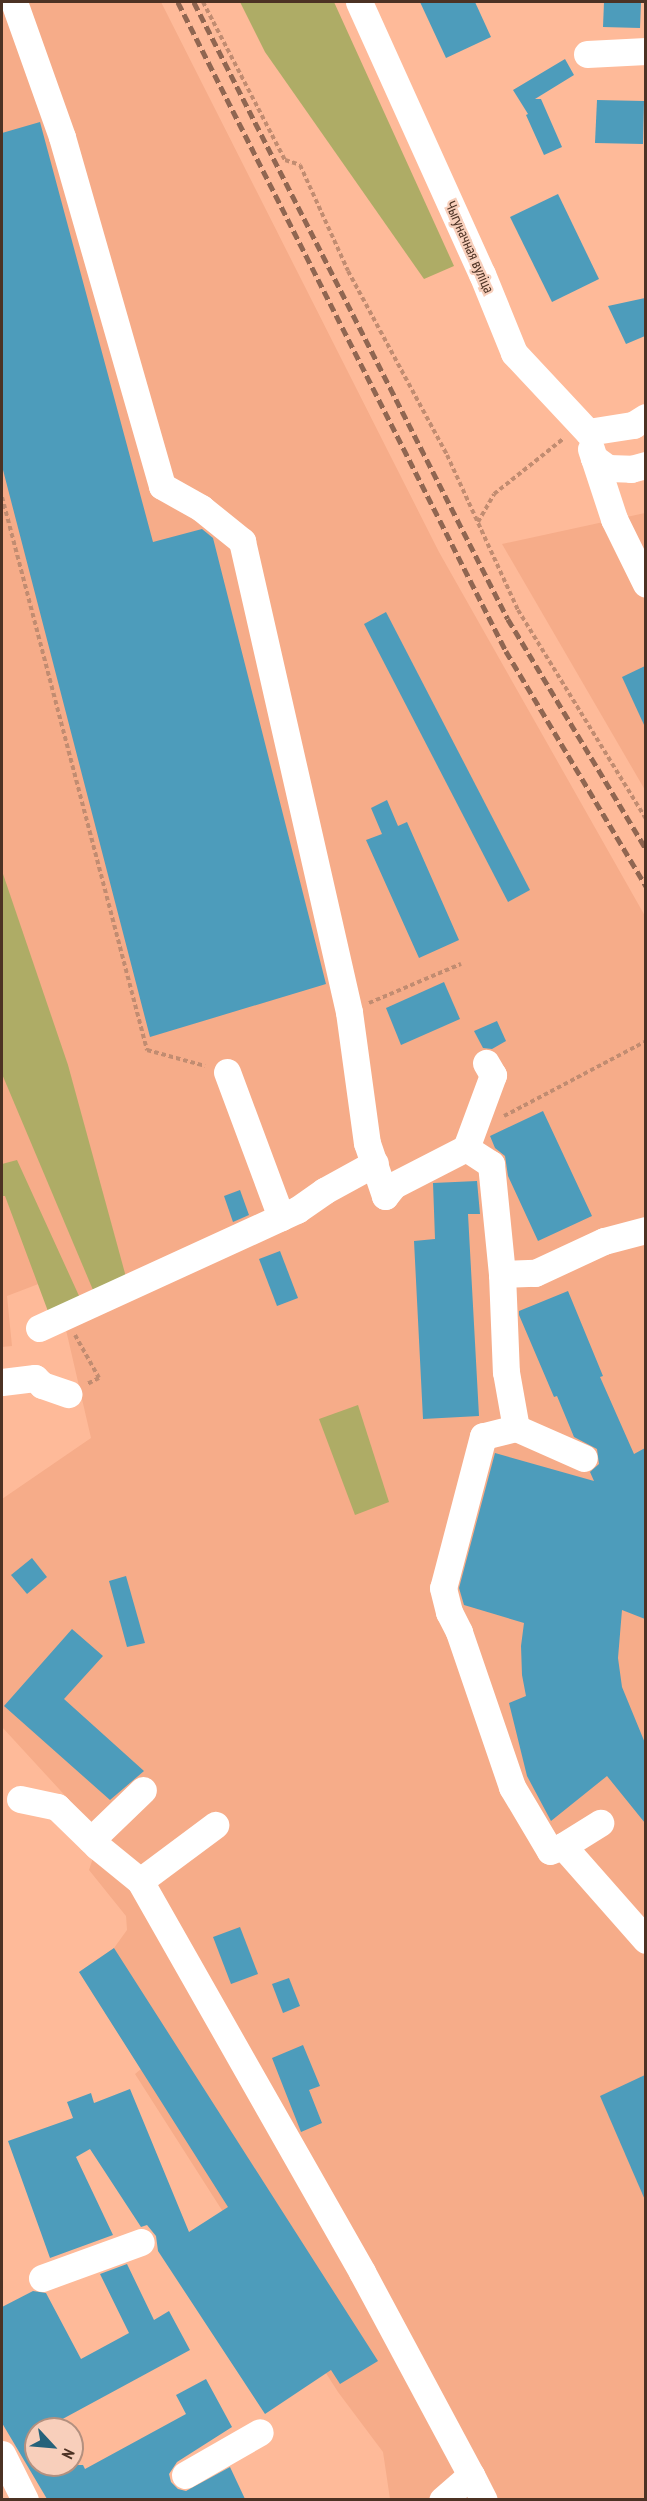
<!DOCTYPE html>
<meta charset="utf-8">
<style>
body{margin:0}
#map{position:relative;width:647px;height:2501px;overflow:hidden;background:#feba99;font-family:"PT Sans Narrow",sans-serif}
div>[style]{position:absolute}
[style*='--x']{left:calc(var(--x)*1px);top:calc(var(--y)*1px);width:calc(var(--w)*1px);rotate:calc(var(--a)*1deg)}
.built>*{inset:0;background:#f6ac89}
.green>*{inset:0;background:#aeac66}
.building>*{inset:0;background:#4d9cbb}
.path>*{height:4px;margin-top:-2px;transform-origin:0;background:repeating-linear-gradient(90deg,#c18c71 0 4.5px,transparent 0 7.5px)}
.minor>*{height:27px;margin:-13.5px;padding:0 13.5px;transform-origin:13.5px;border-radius:13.5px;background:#fff}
.rail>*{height:4.5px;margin-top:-2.25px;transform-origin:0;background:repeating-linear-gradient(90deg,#906651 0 9px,transparent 0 13.5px)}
span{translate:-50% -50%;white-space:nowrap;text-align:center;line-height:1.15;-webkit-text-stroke:4.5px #f8cfbb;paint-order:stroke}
.street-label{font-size:15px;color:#4c3224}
.frame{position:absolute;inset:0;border:3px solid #4c3224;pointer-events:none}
.north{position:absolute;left:24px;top:2417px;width:60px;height:60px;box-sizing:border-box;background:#f8cfbb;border:2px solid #b3907f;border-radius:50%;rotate:116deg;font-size:16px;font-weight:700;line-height:24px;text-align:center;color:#4c3224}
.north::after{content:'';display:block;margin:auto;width:21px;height:27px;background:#26627a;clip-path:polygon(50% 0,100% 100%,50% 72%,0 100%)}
</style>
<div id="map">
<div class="built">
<i style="clip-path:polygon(2px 2px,161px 2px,439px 552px,645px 916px,645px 2499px,390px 2499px,383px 2452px,338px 2392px,135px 2074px,141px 2069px,79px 1972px,114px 1948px,127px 1930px,126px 1916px,89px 1870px,97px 1846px,105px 1839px,2px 1727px,2px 1499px,91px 1438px,54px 1278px,7px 1296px,12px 1346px,2px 1347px)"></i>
<i style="clip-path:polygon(645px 513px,645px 790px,502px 544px)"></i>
</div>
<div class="green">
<i style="clip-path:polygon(240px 2px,334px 2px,454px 266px,424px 279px,265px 52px)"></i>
<i style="clip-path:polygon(2px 871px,68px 1065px,126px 1277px,93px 1290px,2px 1074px)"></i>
<i style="clip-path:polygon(17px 1160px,80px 1298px,49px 1314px,5px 1196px,2px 1196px,2px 1164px)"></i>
<i style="clip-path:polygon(358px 1405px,389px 1502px,355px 1515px,319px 1419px)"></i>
</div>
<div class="building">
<i style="clip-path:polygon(420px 2px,475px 2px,491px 37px,446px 58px)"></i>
<i style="clip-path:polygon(604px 2px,641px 2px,640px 28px,603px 27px)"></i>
<i style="clip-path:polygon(565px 59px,574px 75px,535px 99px,541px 99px,562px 147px,544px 155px,526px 115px,528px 114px,513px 90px)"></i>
<i style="clip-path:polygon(597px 100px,644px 101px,643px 144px,595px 143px)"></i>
<i style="clip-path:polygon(40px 122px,153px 542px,202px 529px,213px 538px,326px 984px,150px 1037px,2px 466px,2px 133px)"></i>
<i style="clip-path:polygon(558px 194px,599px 279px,552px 302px,510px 217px)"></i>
<i style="clip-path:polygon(645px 298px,645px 336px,626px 344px,608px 306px)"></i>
<i style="clip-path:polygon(386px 612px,530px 890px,508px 902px,364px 624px)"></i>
<i style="clip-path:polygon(645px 666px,645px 727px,622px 677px)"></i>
<i style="clip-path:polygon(387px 800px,398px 826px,407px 822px,459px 940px,419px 958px,366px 840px,382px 834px,371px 808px)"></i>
<i style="clip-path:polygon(444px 982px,460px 1019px,401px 1045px,386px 1008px)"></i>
<i style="clip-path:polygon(497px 1021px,506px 1041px,492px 1049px,483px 1048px,474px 1031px)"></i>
<i style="clip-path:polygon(543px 1111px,592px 1216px,538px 1241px,508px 1176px,505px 1156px,495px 1148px,490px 1136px)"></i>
<i style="clip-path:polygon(477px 1181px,480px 1214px,468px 1214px,479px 1416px,423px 1419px,414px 1241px,435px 1239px,433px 1183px)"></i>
<i style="clip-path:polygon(240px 1190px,249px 1215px,233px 1222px,224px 1196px)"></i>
<i style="clip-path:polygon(280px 1251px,298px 1298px,277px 1306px,259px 1259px)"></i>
<i style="clip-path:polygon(568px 1291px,603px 1376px,600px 1377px,634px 1454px,645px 1448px,645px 1619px,622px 1610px,618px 1658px,622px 1687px,645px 1743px,645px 1823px,607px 1776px,551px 1821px,527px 1776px,509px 1703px,526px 1696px,522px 1675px,521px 1646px,524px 1623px,464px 1605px,459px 1588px,495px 1453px,594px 1481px,590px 1472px,599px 1464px,597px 1449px,574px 1437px,557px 1396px,554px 1397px,519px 1315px,519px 1311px)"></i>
<i style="clip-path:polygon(32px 1558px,47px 1577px,27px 1594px,11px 1575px)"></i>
<i style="clip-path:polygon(126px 1576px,145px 1643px,127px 1647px,109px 1581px)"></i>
<i style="clip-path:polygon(72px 1629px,103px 1656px,64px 1699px,144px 1771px,110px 1800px,4px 1706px)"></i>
<i style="clip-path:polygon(240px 1927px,258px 1974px,231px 1984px,213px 1937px)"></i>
<i style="clip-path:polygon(114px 1948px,378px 2361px,340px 2384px,331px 2370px,265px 2414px,158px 2251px,156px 2236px,147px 2225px,141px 2227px,90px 2149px,76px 2157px,113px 2235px,50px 2258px,8px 2141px,73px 2118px,67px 2102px,91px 2093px,94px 2103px,130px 2089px,189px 2232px,228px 2207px,79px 1972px)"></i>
<i style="clip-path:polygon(289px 1978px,300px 2006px,283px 2013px,272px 1984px)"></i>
<i style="clip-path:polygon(303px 2045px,320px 2086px,309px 2090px,322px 2123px,301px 2132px,272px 2058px)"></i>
<i style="clip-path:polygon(645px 2075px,645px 2200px,600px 2096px)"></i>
<i style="clip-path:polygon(127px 2264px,154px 2320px,169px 2311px,190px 2350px,57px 2422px,61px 2429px,36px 2429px,36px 2465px,83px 2465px,85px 2469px,186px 2414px,176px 2395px,206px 2379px,232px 2427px,177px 2462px,169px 2474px,171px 2482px,178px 2489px,186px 2491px,230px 2467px,245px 2499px,47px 2499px,2px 2423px,2px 2307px,33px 2291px,46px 2293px,81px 2359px,129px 2333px,100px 2274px)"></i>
</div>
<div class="path">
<i style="--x:203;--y:2;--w:178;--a:62.6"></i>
<i style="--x:285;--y:160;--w:16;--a:18"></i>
<i style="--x:300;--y:165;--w:116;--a:65.6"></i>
<i style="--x:348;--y:271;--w:209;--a:61.7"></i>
<i style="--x:447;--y:455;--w:170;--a:65.4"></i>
<i style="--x:518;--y:610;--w:245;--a:58.5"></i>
<i style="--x:2;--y:497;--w:572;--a:75.31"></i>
<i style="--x:147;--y:1050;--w:60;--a:15.4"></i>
<i style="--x:478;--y:522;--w:32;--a:-60"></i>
<i style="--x:494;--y:494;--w:88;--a:-38.6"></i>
<i style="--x:369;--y:1003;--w:100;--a:-23"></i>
<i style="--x:504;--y:1116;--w:161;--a:-27.8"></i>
<i style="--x:75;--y:1335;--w:49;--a:60.8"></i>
<i style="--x:99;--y:1378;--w:13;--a:153"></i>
</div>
<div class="minor">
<i style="--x:14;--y:2;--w:143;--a:70.4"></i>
<i style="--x:62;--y:137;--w:363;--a:74"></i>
<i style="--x:162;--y:486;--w:45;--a:29.4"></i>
<i style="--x:201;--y:508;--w:53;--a:38.8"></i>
<i style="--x:242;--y:541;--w:483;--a:77.2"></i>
<i style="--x:349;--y:1012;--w:132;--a:82.2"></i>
<i style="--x:367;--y:1143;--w:56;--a:71.2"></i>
<i style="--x:385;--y:1196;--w:14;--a:-51"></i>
<i style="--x:394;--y:1185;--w:81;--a:-27.2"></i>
<i style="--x:466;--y:1148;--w:30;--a:33"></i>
<i style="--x:491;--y:1164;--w:111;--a:84.3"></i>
<i style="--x:502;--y:1274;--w:33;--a:-2"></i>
<i style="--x:535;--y:1273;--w:76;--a:-24.9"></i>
<i style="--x:604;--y:1241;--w:43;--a:-14.7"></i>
<i style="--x:359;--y:2;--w:299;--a:65.7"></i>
<i style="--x:482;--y:274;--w:85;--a:67.9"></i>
<i style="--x:514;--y:353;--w:108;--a:46.9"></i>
<i style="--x:588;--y:432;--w:46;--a:-8.8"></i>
<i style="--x:633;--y:425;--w:15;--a:-32"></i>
<i style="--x:587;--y:54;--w:59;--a:-2.9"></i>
<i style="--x:591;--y:449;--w:9;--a:72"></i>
<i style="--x:594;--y:458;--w:17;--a:36"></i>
<i style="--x:608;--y:468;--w:23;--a:2"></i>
<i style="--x:631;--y:469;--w:16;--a:-15"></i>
<i style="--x:594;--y:458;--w:64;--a:71.8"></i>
<i style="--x:614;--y:519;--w:72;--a:63.8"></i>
<i style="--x:227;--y:1072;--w:155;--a:69.6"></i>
<i style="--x:466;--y:1148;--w:78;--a:-69.7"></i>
<i style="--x:493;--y:1075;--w:14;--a:-120"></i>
<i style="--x:502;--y:1274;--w:98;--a:87.7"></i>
<i style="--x:506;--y:1372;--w:57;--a:79.9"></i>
<i style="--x:516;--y:1428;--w:74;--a:23.8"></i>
<i style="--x:39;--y:1328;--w:284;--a:-24.6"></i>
<i style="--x:297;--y:1210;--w:33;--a:-35"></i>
<i style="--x:324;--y:1191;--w:58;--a:-28.8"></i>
<i style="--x:2;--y:1382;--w:33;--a:-7"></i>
<i style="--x:35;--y:1378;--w:10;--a:45"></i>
<i style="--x:42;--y:1385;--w:28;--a:19"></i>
<i style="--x:516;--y:1428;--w:34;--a:166"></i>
<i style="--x:483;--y:1436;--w:157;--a:104.7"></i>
<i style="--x:443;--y:1588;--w:25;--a:76"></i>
<i style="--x:449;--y:1612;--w:22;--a:63"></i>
<i style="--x:459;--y:1632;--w:164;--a:71.1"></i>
<i style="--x:512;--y:1787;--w:74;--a:59.3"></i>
<i style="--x:550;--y:1851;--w:14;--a:-21"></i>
<i style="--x:563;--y:1846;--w:44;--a:-31.9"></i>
<i style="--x:20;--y:1799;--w:38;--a:12"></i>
<i style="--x:57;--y:1807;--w:56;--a:44.3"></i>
<i style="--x:97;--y:1846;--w:55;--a:39.1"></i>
<i style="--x:140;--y:1881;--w:94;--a:-36.7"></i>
<i style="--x:91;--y:1840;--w:72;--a:-43.9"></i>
<i style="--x:563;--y:1846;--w:125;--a:48.6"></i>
<i style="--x:140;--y:1881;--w:450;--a:60.4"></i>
<i style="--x:362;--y:2272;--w:230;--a:61.8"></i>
<i style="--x:471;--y:2475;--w:38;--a:139"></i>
<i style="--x:42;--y:2278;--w:105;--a:-20"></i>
<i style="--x:2;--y:2454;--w:51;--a:63.4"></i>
<i style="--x:185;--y:2475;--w:86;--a:-29.8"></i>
<i style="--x:471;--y:2475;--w:28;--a:63"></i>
</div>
<div class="rail">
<i style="--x:178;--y:2;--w:727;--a:63.19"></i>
<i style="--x:506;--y:651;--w:274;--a:59.2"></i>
<i style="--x:194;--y:2;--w:692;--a:63.03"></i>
<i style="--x:508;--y:619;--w:268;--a:59"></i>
</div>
<div class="street-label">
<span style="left:470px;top:247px;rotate:66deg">Чыгуначная вуліца</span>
</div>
<div class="frame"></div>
<div class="north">N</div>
</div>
